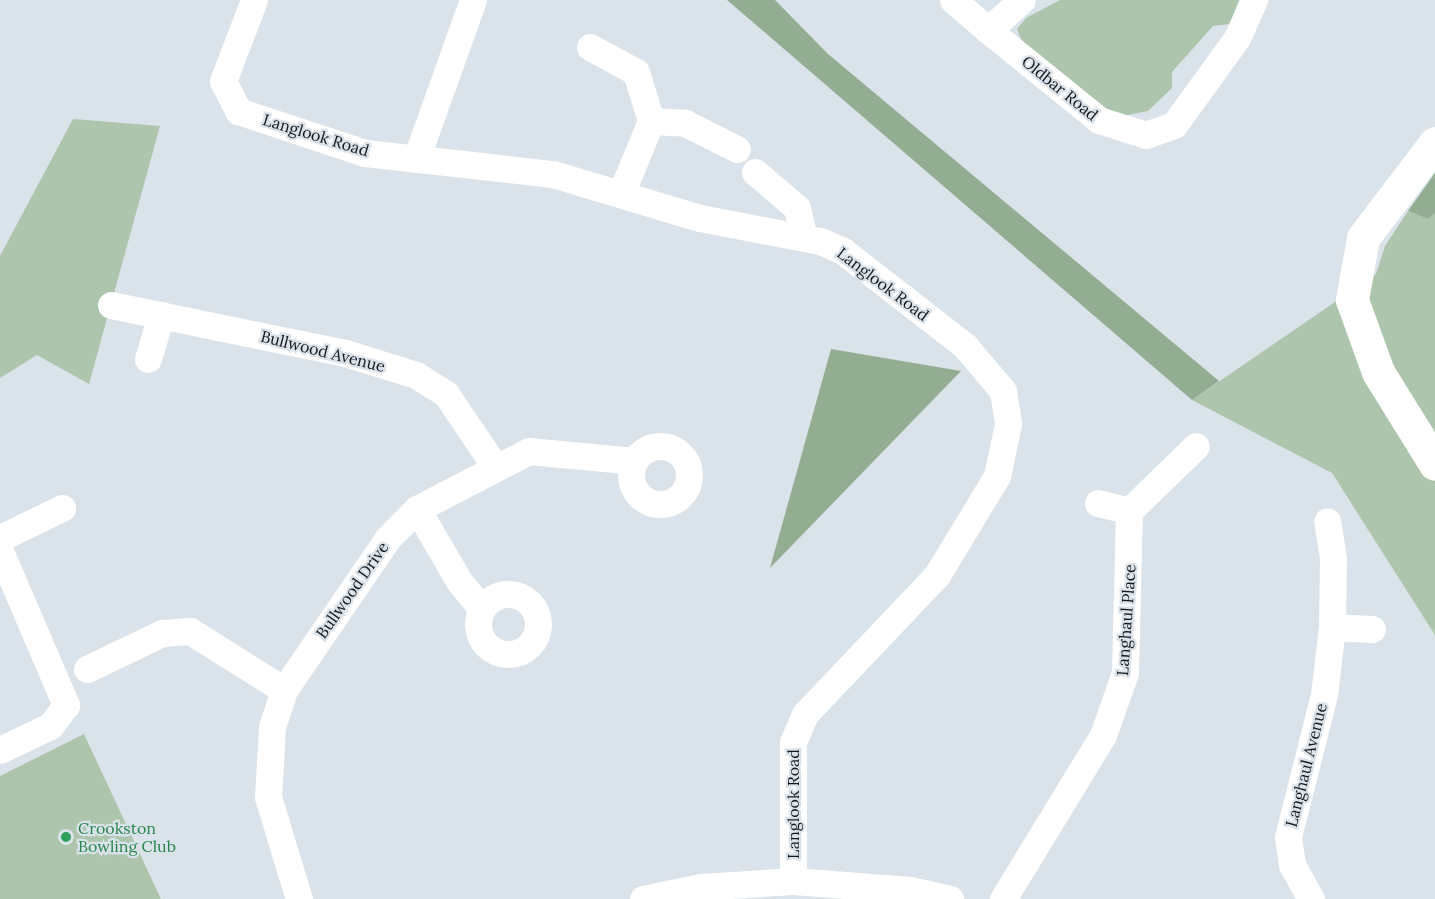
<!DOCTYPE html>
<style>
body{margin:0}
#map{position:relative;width:1435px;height:899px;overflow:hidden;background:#dae2ea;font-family:Lora,serif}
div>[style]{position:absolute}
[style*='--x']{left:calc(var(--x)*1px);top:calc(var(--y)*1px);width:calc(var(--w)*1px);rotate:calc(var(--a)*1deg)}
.green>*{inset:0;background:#adc5ad}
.forest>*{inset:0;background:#93ad92}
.minor>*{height:27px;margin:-13.5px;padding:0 13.5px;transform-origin:13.5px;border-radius:13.5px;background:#fff}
.minor>.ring{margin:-13.5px;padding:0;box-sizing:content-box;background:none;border:27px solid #fff;border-radius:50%}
.tertiary>*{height:33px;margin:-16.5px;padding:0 16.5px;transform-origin:16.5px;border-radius:16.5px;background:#fff}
.dots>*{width:16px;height:16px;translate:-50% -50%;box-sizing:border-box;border:3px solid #dae2ea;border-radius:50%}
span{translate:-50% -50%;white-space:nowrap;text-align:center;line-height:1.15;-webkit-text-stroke:4.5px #dae2ea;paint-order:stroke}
.street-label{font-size:16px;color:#16191b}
.leisure-label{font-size:16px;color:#27864d}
.left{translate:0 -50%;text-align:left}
</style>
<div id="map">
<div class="green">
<i style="clip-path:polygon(1060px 0,1239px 0,1230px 24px,1213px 26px,1172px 72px,1172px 88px,1148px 111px,1113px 118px,1023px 44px,1017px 29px,1026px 18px)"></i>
<i style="clip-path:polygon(73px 119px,160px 126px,89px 384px,37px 355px,0 378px,0 256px)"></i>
<i style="clip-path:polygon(1408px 211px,1428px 219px,1435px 213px,1435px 635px,1332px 473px,1192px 400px,1376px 274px,1385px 246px)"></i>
<i style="clip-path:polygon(84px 734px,161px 899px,0 899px,0 776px)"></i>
</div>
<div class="forest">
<i style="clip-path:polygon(727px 0,775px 0,828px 54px,1219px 381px,1192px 400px)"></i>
<i style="clip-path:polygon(1435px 173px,1435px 213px,1428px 219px,1408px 211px)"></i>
<i style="clip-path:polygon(831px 349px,961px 371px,770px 568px)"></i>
</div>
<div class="minor">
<i style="--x:254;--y:0;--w:87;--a:110.9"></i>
<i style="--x:223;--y:81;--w:34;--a:63"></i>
<i style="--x:238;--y:111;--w:134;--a:18.3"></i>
<i style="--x:365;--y:153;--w:189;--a:6.4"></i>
<i style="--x:553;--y:174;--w:153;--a:16.7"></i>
<i style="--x:700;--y:218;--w:122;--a:10.9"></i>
<i style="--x:820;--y:241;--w:25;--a:23"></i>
<i style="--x:843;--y:251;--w:155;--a:37.9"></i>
<i style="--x:965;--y:346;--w:59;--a:49.8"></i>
<i style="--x:1003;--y:391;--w:33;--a:81"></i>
<i style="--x:1008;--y:424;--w:53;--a:101.9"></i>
<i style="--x:997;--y:476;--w:116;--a:121.2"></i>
<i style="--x:937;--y:575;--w:192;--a:133.5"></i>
<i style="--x:805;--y:714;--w:30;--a:113"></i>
<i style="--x:793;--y:742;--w:139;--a:90"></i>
<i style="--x:953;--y:0;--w:46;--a:40.6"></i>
<i style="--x:988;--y:30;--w:45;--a:-41.4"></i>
<i style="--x:988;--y:30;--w:143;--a:39"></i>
<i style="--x:1099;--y:120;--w:49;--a:17.7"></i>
<i style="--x:1146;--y:135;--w:30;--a:-20"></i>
<i style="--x:1174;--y:125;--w:107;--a:-54.1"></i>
<i style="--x:1237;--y:38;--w:42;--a:-65.9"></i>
<i style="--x:590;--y:47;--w:52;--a:28.5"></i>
<i style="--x:636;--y:72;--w:51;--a:73"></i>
<i style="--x:651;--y:121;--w:76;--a:112.5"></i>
<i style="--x:651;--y:121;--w:34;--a:3"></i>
<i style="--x:685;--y:123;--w:58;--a:26.6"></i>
<i style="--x:416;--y:159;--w:169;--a:-70.3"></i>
<i style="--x:755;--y:172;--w:55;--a:40.6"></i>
<i style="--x:797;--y:208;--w:28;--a:77"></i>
<i style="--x:111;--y:305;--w:239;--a:11.6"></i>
<i style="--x:345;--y:353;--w:74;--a:17.2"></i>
<i style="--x:416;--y:375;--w:36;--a:32"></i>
<i style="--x:446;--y:394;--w:86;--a:55.9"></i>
<i style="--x:148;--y:359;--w:46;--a:-73.5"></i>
<i class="ring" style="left:631px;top:446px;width:31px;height:31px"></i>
<i style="--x:1098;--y:503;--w:32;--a:14"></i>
<i style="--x:417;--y:509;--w:83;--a:59.7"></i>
<i style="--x:459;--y:581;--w:36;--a:51"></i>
<i style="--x:0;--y:538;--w:69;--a:-25.8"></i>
<i style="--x:0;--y:551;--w:168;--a:66.8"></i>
<i style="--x:66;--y:705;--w:26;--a:127"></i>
<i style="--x:50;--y:726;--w:55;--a:154.4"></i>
<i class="ring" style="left:478px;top:594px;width:33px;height:33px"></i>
<i style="--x:1332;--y:627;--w:40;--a:2.9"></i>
<i style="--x:87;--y:669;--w:83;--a:-25.6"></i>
<i style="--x:162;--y:633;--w:28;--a:-4"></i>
<i style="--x:190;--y:631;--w:111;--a:32.1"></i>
<i style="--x:299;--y:899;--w:107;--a:-106.9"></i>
<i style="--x:268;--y:797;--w:70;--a:-86.7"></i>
<i style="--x:272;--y:727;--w:39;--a:-72"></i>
<i style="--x:284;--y:690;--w:184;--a:-55.6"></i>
<i style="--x:388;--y:538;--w:41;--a:-45"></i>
<i style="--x:417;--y:509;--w:126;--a:-27.4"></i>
<i style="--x:529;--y:451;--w:105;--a:5.4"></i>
<i style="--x:643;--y:899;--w:59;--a:-11.7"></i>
<i style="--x:701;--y:887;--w:92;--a:-3.7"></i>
<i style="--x:793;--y:881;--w:117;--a:4.4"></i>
<i style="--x:910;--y:890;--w:41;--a:12.7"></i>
<i style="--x:1003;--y:899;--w:192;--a:-58.6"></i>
<i style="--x:1103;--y:735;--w:66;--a:-70.5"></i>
<i style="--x:1125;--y:673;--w:162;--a:-88.6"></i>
<i style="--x:1129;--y:511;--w:93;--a:-44.1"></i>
<i style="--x:1311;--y:899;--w:39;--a:-119"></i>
<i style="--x:1292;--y:865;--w:28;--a:-98"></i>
<i style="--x:1288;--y:837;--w:146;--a:-75.8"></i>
<i style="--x:1324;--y:695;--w:68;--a:-83.3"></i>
<i style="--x:1332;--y:627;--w:69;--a:-89.2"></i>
<i style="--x:1333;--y:558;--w:37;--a:-99"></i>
</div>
<div class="tertiary">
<i style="--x:1435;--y:143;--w:119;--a:127.2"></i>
<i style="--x:1363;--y:238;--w:63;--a:100.1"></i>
<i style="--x:1352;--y:300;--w:77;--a:70.1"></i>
<i style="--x:1378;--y:372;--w:108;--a:58.2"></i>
</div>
<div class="dots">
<i style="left:66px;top:837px;background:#2e9e5b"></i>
</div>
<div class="street-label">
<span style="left:1060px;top:88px;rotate:39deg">Oldbar Road</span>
<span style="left:316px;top:135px;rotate:17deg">Langlook Road</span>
<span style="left:883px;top:284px;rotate:37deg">Langlook Road</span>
<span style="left:323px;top:351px;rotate:14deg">Bullwood Avenue</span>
<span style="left:352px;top:590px;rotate:-55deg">Bullwood Drive</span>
<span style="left:1126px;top:620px;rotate:-86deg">Langhaul Place</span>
<span style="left:1306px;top:765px;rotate:-76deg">Langhaul Avenue</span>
<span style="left:793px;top:804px;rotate:-90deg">Langlook Road</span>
</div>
<div class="leisure-label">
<span class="left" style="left:78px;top:837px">Crookston<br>Bowling Club</span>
</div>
</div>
